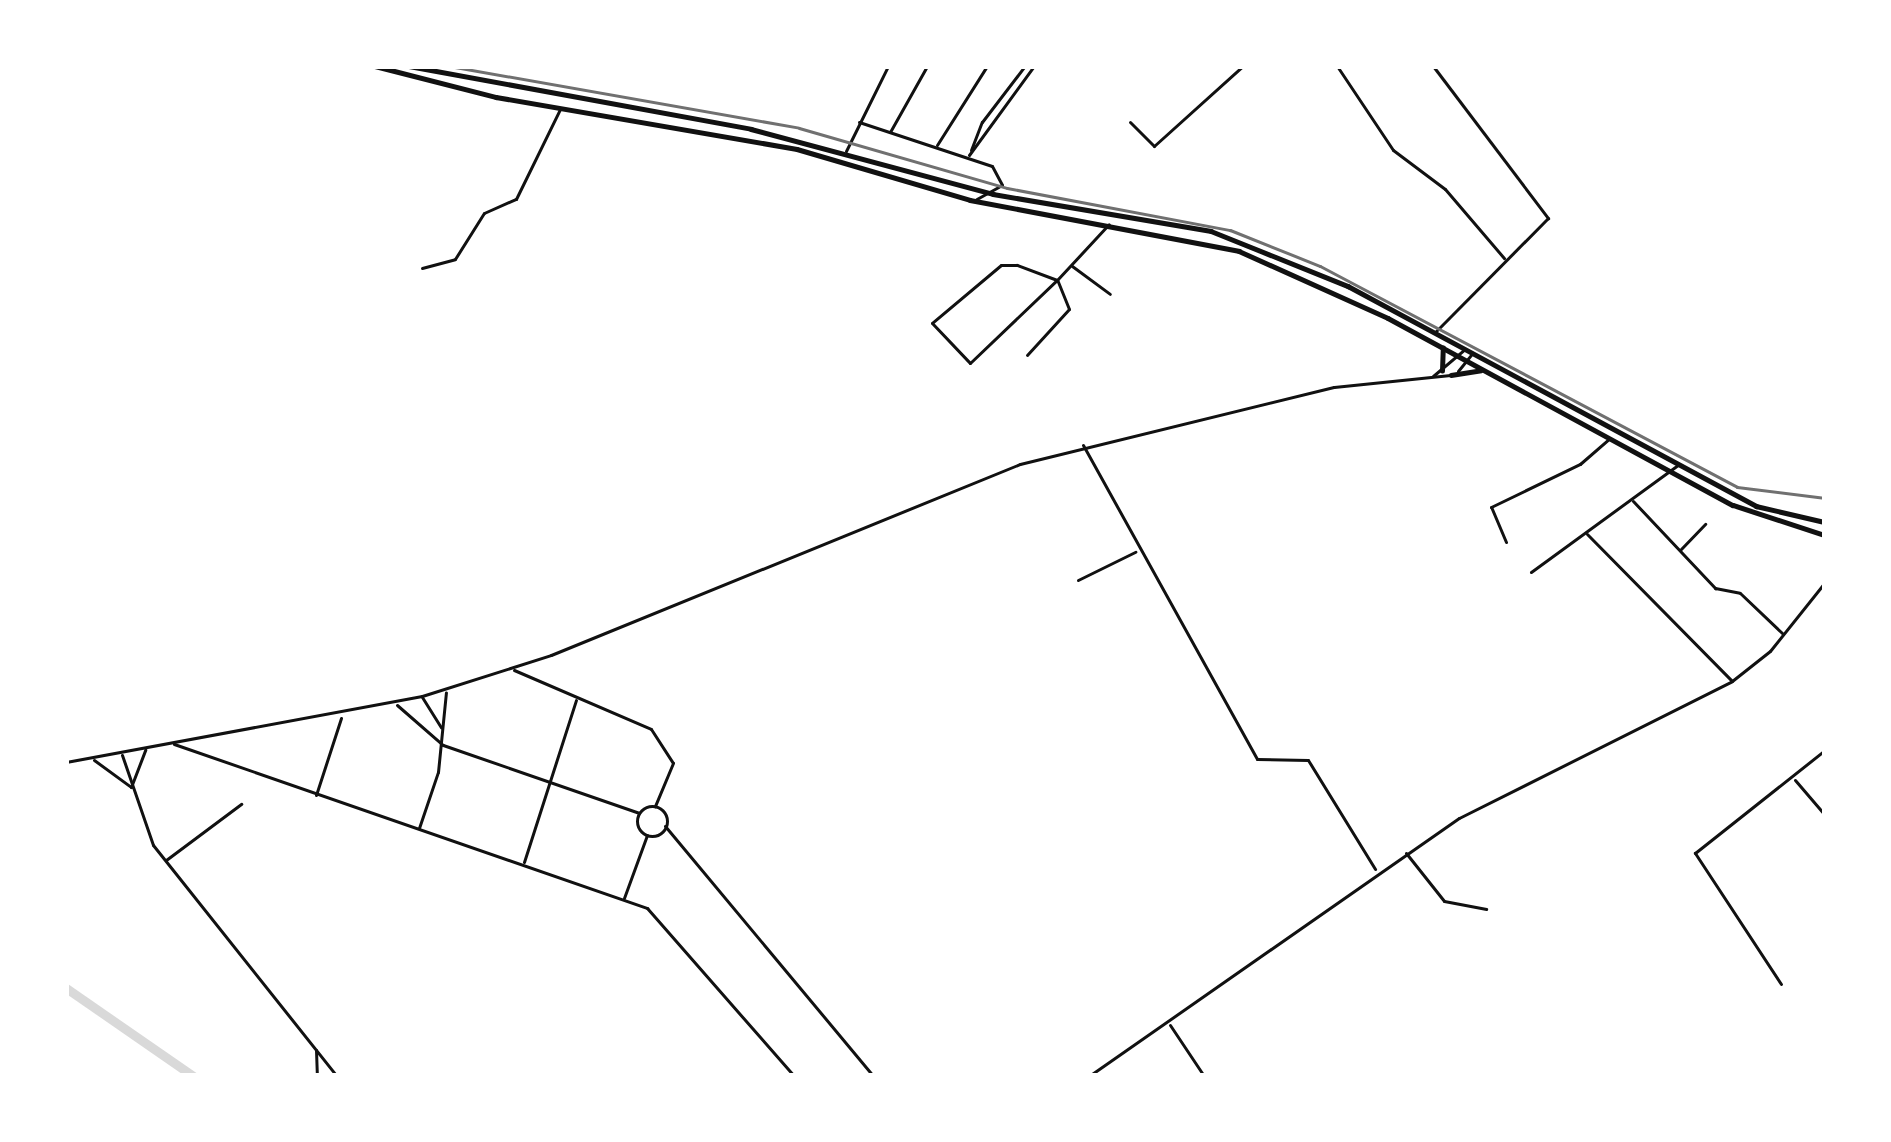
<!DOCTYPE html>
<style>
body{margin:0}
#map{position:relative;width:1891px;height:1142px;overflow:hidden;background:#fff;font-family:"Golos Text",sans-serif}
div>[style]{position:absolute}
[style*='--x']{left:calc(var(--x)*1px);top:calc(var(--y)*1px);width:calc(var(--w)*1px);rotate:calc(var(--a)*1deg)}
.canal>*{height:9px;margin:-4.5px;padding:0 4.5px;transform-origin:4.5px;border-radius:4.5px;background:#d9d9d9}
.minor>*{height:3px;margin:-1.5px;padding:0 1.5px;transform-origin:1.5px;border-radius:1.5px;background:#111}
.minor>.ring{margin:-1.5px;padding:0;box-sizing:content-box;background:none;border:3px solid #111;border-radius:50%}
.secondary>*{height:4.5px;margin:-2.25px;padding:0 2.25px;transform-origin:2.25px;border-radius:2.25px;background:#111}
.tram>*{height:3px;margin:-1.5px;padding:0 1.5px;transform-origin:1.5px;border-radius:1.5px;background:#707070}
span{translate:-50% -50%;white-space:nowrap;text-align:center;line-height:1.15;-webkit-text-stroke:9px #fff;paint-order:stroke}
.frame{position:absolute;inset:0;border:69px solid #fff;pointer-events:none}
</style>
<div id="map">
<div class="canal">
<i style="--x:66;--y:988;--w:155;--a:34.7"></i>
</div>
<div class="minor">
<i style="--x:1266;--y:66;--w:6;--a:0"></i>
<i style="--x:1337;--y:66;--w:101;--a:56.3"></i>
<i style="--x:1393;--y:150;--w:65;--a:36.9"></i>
<i style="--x:1445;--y:189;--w:91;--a:49.5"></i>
<i style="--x:1433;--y:66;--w:191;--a:52.9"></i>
<i style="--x:1548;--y:218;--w:159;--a:134.7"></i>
<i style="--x:859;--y:122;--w:140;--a:18.3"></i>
<i style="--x:992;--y:166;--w:21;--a:62"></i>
<i style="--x:1002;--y:185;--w:29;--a:151"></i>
<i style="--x:1130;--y:122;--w:34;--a:45"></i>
<i style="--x:1154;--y:146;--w:120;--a:-42"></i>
<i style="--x:890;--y:132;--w:76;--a:-60.7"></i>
<i style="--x:937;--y:145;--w:93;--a:-57.7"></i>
<i style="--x:971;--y:150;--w:30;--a:-69"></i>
<i style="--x:982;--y:122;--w:69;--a:-52.6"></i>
<i style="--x:846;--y:151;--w:95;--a:-63.7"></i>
<i style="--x:969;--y:155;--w:110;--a:-53.9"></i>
<i style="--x:1072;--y:266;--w:47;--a:36.4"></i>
<i style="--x:422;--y:268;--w:34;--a:-15"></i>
<i style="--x:455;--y:259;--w:54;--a:-57.8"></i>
<i style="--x:484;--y:213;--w:35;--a:-24"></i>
<i style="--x:516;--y:199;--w:100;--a:-63.9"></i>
<i style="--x:1027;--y:355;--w:62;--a:-47.6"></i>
<i style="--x:1069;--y:309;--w:31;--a:-112"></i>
<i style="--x:1057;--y:280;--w:43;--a:-159.4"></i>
<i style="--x:1017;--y:265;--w:16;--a:180"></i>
<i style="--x:1001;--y:265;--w:90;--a:140"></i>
<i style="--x:932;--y:323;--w:55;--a:46.5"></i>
<i style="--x:970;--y:363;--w:120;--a:-43.7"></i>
<i style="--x:1057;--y:280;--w:76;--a:-47.1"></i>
<i style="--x:1458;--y:371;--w:21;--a:-51"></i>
<i style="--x:1433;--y:376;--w:42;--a:-40.2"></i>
<i style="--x:1083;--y:445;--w:359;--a:61"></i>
<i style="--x:1257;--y:759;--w:51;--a:1.1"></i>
<i style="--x:1308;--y:760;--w:128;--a:58.4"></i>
<i style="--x:1633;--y:501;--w:120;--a:46.7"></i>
<i style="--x:1715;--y:588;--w:25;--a:11"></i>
<i style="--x:1740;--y:593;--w:58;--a:43.6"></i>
<i style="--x:1587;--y:534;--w:206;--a:45.4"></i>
<i style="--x:1506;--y:542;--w:38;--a:-113"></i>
<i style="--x:1491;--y:507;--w:99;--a:-25.8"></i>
<i style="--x:1580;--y:464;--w:38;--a:-41"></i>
<i style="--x:1681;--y:549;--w:35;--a:-46"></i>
<i style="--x:1531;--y:572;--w:183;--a:-36.1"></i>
<i style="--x:1078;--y:580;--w:64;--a:-26.2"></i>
<i style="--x:514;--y:670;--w:149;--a:23.3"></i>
<i style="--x:651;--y:729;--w:40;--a:57.1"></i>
<i style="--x:673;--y:763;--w:47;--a:112.7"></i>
<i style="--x:422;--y:697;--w:36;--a:58"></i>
<i style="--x:397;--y:705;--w:61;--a:41"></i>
<i style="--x:443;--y:745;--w:207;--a:19.1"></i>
<i style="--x:174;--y:744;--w:501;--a:19.12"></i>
<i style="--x:647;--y:908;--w:223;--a:48.8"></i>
<i style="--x:122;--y:755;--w:95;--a:71"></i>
<i style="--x:153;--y:845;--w:295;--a:51.5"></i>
<i style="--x:94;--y:760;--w:46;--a:36.1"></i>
<i style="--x:131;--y:787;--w:40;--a:-69"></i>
<i style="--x:66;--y:762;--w:362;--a:-10.5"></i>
<i style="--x:422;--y:696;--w:135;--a:-17.6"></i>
<i style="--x:551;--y:655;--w:506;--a:-22.16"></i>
<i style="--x:1020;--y:464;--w:323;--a:-13.8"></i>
<i style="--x:1334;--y:387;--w:117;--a:-5.9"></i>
<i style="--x:1795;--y:780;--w:46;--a:49.4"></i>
<i style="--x:316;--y:795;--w:81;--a:-72"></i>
<i class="ring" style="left:637px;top:806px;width:27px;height:27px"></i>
<i style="--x:665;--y:826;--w:325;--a:50.2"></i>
<i style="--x:419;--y:828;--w:59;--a:-71.3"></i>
<i style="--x:438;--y:772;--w:80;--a:-84.3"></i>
<i style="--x:1406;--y:853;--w:61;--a:51.6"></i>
<i style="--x:1444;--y:901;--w:43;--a:10.8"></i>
<i style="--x:166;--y:860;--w:94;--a:-36.7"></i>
<i style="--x:524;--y:862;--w:170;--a:-72.2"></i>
<i style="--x:624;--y:898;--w:67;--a:-69.9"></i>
<i style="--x:1781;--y:984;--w:157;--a:-123.3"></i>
<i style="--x:1695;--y:853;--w:166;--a:-38.4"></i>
<i style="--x:1170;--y:1025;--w:61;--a:56.3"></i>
<i style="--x:316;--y:1050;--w:26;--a:88"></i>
<i style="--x:1089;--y:1076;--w:451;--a:-34.9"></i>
<i style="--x:1459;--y:818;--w:305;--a:-26.6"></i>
<i style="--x:1732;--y:681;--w:48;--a:-38.3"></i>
<i style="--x:1770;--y:651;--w:88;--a:-51.4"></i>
</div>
<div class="secondary">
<i style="--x:375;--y:66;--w:125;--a:14.4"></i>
<i style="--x:496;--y:97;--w:305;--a:9.8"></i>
<i style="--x:797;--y:149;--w:180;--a:16.4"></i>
<i style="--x:970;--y:200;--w:274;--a:10.7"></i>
<i style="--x:1239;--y:251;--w:163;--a:24.2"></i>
<i style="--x:1388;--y:318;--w:392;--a:28.5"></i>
<i style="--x:1733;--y:505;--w:97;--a:18.1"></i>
<i style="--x:409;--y:66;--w:348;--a:10.4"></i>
<i style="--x:751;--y:129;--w:251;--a:15"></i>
<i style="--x:993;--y:194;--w:221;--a:9.6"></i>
<i style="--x:1211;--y:231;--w:148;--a:21.9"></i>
<i style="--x:1348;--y:286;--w:464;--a:28.3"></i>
<i style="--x:1756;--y:506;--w:71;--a:13.1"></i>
<i style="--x:1442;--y:371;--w:23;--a:-88"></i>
<i style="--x:1451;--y:375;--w:30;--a:-9"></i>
</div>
<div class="tram">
<i style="--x:449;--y:66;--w:355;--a:10"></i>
<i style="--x:799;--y:128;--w:216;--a:16.1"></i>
<i style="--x:1007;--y:188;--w:227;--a:10.7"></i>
<i style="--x:1230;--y:230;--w:97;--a:21.8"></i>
<i style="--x:1320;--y:266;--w:472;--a:27.9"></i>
<i style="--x:1737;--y:487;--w:89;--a:7.1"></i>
</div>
<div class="frame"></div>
</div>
